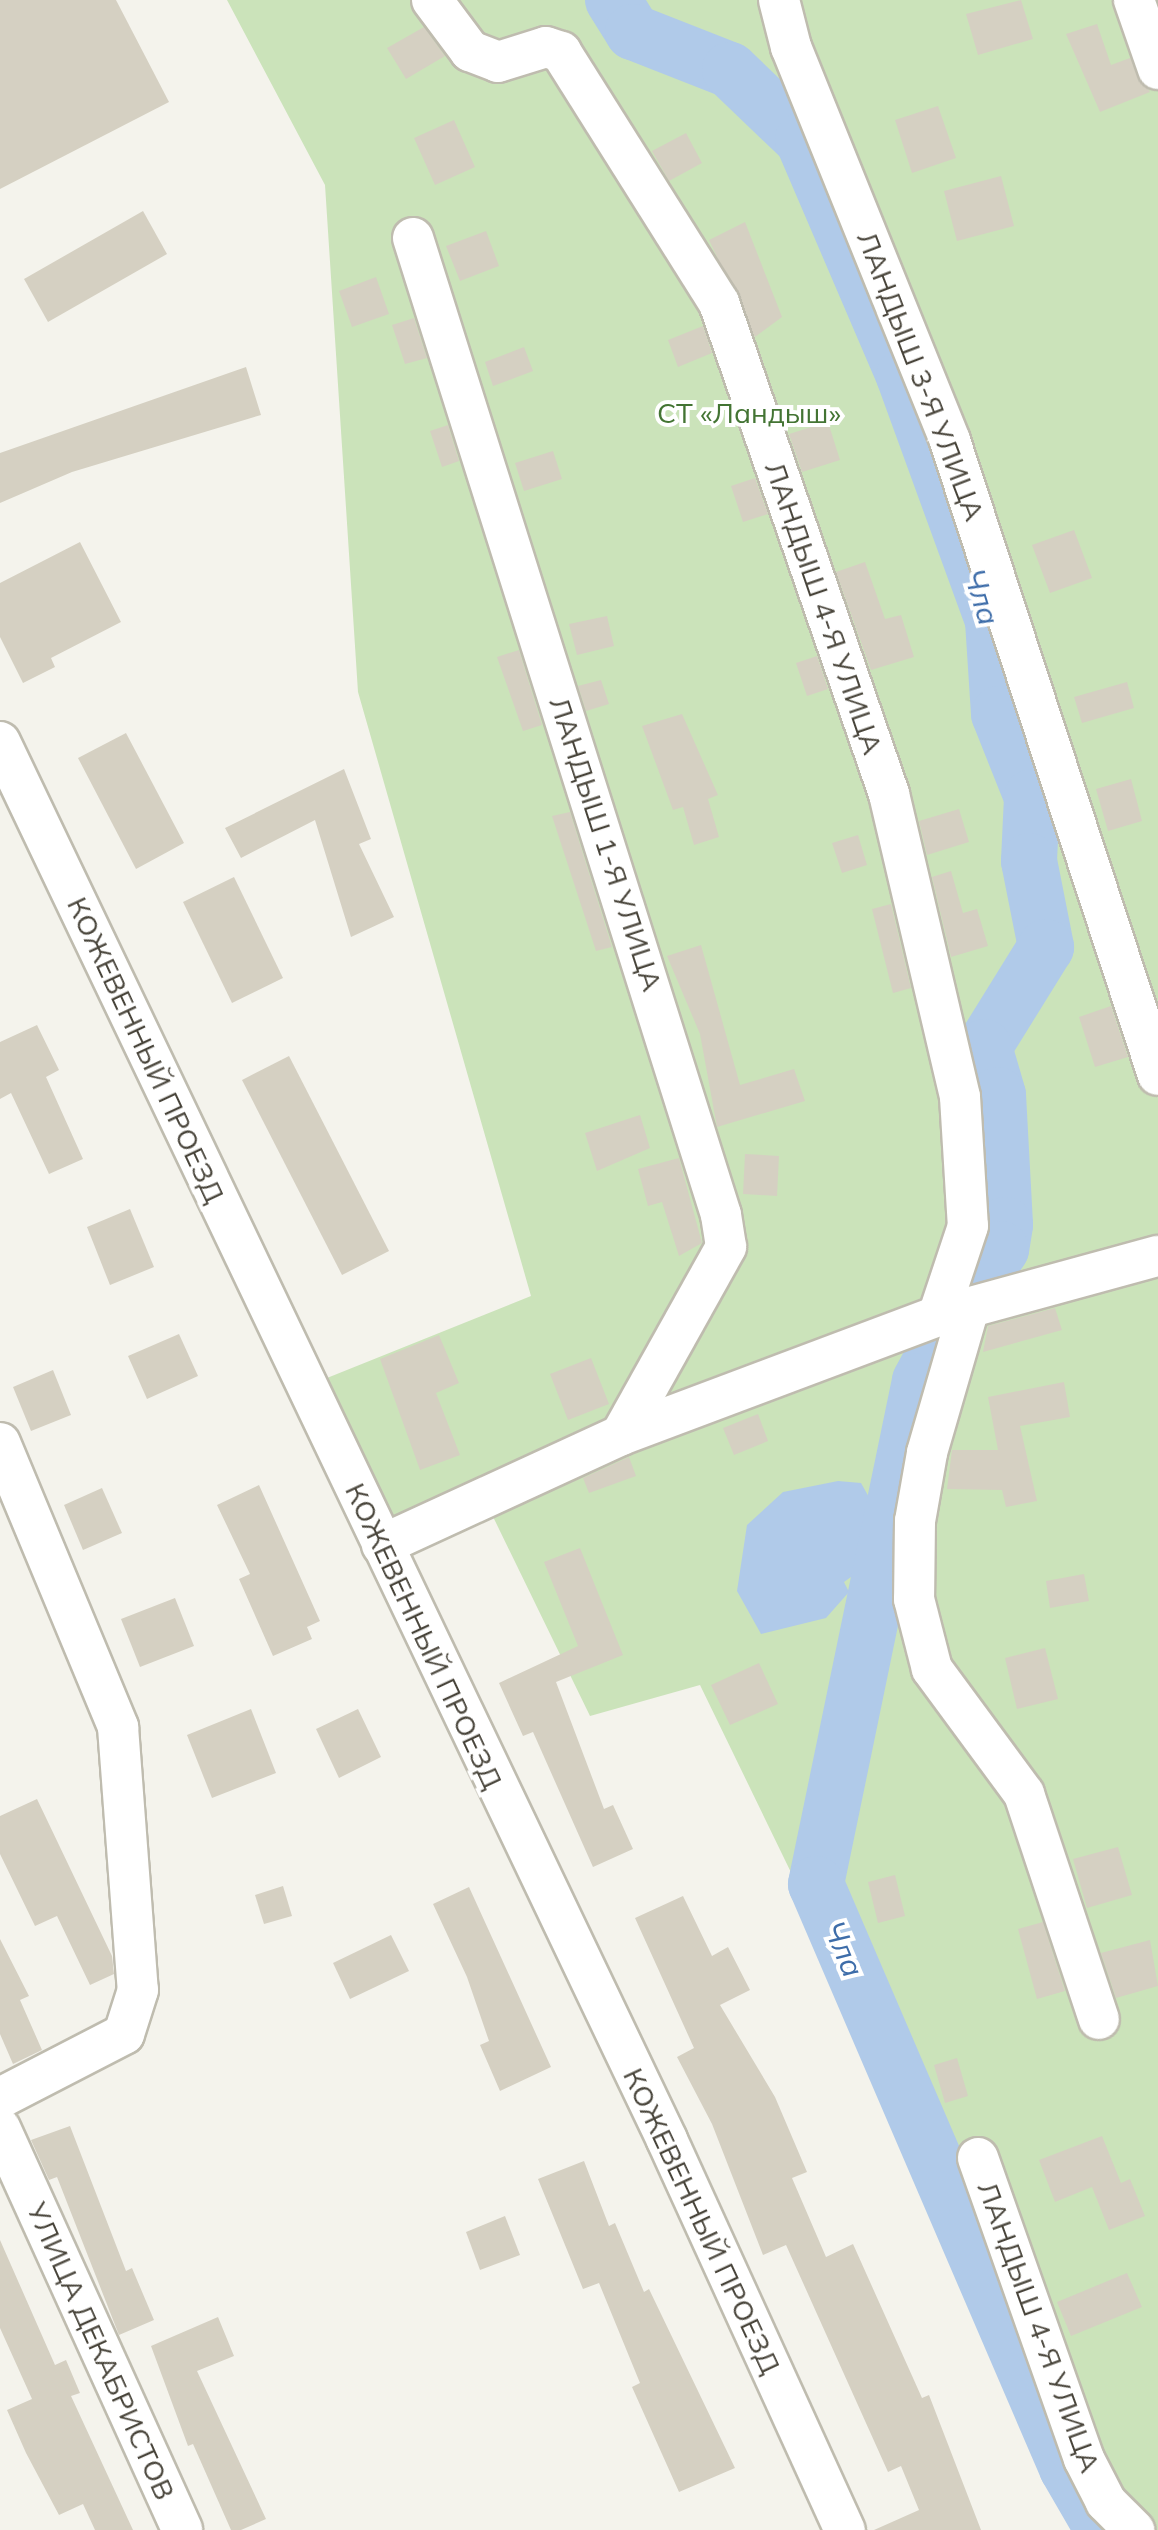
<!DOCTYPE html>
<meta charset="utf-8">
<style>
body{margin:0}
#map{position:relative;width:1158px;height:2530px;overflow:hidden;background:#f4f3ec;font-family:Mulish,sans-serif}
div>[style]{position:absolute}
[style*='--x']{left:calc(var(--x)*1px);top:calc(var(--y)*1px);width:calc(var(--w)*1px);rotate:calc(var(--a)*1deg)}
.green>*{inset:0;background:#cbe3ba}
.water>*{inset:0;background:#b0cae9}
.river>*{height:56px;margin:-28px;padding:0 28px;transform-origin:28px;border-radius:28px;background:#b0cae9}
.building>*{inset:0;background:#d5d0c2}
.roads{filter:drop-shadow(2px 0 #bfbcaf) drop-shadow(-2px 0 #bfbcaf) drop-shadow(0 2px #bfbcaf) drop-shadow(0 -2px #bfbcaf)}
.minor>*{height:40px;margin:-20px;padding:0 20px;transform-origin:20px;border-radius:20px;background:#fff}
span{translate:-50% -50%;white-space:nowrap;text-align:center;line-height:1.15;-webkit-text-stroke:8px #fff;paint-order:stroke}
.street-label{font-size:28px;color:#48443a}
.park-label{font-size:28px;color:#437433}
.water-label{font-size:30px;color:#3e6da9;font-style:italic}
</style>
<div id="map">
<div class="green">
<i style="clip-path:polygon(227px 0,1158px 0,1158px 2530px,1115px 2530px,991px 2241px,870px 2035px,700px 1685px,590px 1716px,480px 1490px,393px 1532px,322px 1380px,531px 1296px,358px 692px,325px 185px)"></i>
</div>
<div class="water">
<i style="clip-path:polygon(838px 1481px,861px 1483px,870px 1499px,865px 1567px,844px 1582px,849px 1592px,826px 1618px,761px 1634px,737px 1591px,747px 1525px,783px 1492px)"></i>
</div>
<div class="river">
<i style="--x:613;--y:0;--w:38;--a:58"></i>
<i style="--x:633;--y:32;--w:104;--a:21.4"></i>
<i style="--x:730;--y:70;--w:101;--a:43.8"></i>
<i style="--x:803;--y:140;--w:257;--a:66.8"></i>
<i style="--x:904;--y:376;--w:261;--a:70"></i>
<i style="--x:993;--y:621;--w:93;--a:86.3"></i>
<i style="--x:999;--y:714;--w:89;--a:68.3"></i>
<i style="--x:1032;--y:797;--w:64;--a:92.7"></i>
<i style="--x:1029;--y:861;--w:88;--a:78.8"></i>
<i style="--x:1046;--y:947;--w:118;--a:121.8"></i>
<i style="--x:984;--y:1047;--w:50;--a:73.7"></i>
<i style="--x:998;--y:1095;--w:130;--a:86.9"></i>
<i style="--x:1005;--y:1225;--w:24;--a:99"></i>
<i style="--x:1001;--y:1249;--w:50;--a:123.7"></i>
<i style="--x:944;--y:1336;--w:51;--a:118.1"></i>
<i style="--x:920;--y:1381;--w:514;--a:101.68"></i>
<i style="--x:816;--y:1884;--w:636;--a:66.74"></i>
<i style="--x:1067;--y:2468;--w:72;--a:59.9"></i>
</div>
<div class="building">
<i style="clip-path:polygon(0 0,116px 0,169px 102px,0 189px)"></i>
<i style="clip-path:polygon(1021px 0,1033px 39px,978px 55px,966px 14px)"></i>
<i style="clip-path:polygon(1097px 24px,1111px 65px,1130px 58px,1150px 92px,1100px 112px,1066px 34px)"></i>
<i style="clip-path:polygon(424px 27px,445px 56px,406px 79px,387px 48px)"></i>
<i style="clip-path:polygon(938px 106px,956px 158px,912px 173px,895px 120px)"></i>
<i style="clip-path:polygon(454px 120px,475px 167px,435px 185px,414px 138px)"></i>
<i style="clip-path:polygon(686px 133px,702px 163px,669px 181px,652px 151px)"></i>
<i style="clip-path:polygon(1001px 176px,1014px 226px,957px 241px,944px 191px)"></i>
<i style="clip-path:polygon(143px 211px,167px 254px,48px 322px,24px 279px)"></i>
<i style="clip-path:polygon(745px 222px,782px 317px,755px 337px,709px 240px)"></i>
<i style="clip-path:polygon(486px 231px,499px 266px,460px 281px,446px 246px)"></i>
<i style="clip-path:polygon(376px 277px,389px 314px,352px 327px,339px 291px)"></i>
<i style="clip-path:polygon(414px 318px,427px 358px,405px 364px,392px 325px)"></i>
<i style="clip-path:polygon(703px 326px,712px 353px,678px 367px,668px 340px)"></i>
<i style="clip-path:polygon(524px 347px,533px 371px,493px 386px,485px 362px)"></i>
<i style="clip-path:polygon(246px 367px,261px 415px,72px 472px,0 503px,0 453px)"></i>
<i style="clip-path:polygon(828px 422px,840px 460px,802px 472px,789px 434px)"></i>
<i style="clip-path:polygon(448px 425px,459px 461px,442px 467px,430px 431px)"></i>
<i style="clip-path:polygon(553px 451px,562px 479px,524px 491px,515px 463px)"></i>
<i style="clip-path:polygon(755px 478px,768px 514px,743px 522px,731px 486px)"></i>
<i style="clip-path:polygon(1074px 530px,1092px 578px,1050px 593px,1032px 545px)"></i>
<i style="clip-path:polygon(80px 542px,121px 622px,51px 658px,55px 667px,23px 683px,0 637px,0 583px)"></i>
<i style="clip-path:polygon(865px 562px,885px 619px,901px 615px,914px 657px,871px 670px,836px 572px)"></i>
<i style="clip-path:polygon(607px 616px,614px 646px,577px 655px,569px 624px)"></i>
<i style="clip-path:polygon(519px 650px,542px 725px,523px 731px,497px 657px)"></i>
<i style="clip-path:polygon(817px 656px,828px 689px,807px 696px,796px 663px)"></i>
<i style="clip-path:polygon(601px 680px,609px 704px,586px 711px,578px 686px)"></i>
<i style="clip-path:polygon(1127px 682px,1134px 708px,1082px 723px,1074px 697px)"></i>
<i style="clip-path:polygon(682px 714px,718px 795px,708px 799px,719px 837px,694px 845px,683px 807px,673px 810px,642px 726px)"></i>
<i style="clip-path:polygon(126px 733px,184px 843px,136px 869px,78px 758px)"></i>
<i style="clip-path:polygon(344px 769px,371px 839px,359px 844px,394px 917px,351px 937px,315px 820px,241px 858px,225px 828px)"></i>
<i style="clip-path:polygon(1131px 779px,1142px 821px,1108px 831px,1096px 789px)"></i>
<i style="clip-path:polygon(959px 809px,969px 842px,927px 855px,919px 821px)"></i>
<i style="clip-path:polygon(570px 812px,612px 947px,596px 951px,552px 816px)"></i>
<i style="clip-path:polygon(858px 835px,867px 865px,842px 873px,832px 843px)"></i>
<i style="clip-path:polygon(951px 871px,963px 913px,977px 909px,988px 946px,951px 957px,932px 877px)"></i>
<i style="clip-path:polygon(234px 877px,283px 978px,232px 1003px,183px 902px)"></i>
<i style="clip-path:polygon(891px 904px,911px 988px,893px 993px,872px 909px)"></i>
<i style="clip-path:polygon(701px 945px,740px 1085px,794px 1069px,805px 1101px,717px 1127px,700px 1034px,667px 956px)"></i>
<i style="clip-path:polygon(1111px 1006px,1128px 1057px,1095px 1067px,1079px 1017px)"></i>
<i style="clip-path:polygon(37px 1025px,59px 1070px,46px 1077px,83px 1159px,49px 1174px,11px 1093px,0 1099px,0 1042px)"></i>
<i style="clip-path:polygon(289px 1056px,389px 1251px,342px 1275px,242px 1080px)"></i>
<i style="clip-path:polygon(640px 1115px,650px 1148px,597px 1171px,585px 1133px)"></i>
<i style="clip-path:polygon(745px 1154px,779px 1156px,777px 1196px,743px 1194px)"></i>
<i style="clip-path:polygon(679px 1158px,702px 1243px,679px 1256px,662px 1202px,648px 1206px,638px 1169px)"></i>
<i style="clip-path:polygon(130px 1209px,154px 1267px,110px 1285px,87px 1227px)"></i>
<i style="clip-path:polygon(1055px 1308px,1062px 1330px,983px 1352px,988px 1326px)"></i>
<i style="clip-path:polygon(179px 1334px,198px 1376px,147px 1399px,128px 1356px)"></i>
<i style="clip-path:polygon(439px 1335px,459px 1383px,436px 1393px,460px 1455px,420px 1470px,380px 1359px)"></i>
<i style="clip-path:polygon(591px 1358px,609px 1404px,568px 1420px,550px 1374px)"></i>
<i style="clip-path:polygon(53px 1370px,71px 1415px,31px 1431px,13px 1387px)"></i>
<i style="clip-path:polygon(1064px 1382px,1070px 1417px,1020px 1426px,1037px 1501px,1006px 1507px,1002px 1490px,947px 1489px,952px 1450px,998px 1450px,988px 1397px)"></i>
<i style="clip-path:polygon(758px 1414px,768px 1441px,734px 1455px,723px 1428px)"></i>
<i style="clip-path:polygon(629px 1457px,636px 1476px,589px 1493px,583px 1478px)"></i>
<i style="clip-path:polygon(259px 1485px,320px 1621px,307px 1627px,312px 1639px,273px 1656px,239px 1579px,250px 1574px,217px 1505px)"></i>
<i style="clip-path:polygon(102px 1488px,122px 1533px,83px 1550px,64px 1505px)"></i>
<i style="clip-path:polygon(580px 1548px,623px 1655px,556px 1682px,604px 1809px,613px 1805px,633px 1849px,593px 1867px,533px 1732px,523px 1736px,499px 1683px,578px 1646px,544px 1562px)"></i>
<i style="clip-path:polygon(1084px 1574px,1089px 1601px,1050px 1608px,1046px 1581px)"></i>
<i style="clip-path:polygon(175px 1598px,194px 1646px,140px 1667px,121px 1619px)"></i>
<i style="clip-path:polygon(1045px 1648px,1058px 1699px,1017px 1709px,1005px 1658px)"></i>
<i style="clip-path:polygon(759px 1663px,778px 1704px,730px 1725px,711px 1685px)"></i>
<i style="clip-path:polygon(251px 1709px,276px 1773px,212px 1798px,187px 1735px)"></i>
<i style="clip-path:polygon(358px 1709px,381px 1757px,339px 1778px,316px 1729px)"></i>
<i style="clip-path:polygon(37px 1799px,112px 1956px,114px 1974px,90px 1985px,57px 1916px,35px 1926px,0 1854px,0 1816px)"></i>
<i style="clip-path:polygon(1118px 1847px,1132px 1895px,1087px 1908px,1073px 1859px)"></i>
<i style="clip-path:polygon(895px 1875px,905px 1916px,878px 1923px,868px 1882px)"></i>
<i style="clip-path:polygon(283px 1886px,292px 1916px,264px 1924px,255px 1895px)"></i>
<i style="clip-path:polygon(469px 1887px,551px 2067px,500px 2091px,480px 2045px,489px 2041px,467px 1977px,433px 1904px)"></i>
<i style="clip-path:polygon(683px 1896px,712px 1956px,728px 1947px,750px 1990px,720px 2005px,775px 2097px,807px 2172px,792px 2178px,826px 2257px,853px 2244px,922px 2398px,929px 2395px,981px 2530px,874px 2530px,919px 2510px,901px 2466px,888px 2472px,786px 2245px,763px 2255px,712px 2124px,677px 2057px,694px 2048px,635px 1918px)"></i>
<i style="clip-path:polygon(1043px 1922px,1065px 1991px,1037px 1999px,1018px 1929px)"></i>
<i style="clip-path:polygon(391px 1935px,409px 1971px,350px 1999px,333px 1963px)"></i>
<i style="clip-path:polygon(0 1939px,29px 1996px,20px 2000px,42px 2050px,13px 2064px,0 2034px)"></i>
<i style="clip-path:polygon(1150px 1940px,1158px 1986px,1116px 1998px,1101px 1953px)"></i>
<i style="clip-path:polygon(957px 2058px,968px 2096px,945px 2103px,934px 2065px)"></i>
<i style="clip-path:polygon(70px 2126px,126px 2271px,132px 2268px,154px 2320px,119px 2335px,57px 2177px,49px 2180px,31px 2140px)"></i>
<i style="clip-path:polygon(1102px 2136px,1121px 2183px,1130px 2179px,1145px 2216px,1109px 2230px,1092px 2187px,1055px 2202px,1039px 2160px)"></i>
<i style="clip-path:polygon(584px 2161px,609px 2226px,615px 2223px,644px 2292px,649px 2289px,735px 2468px,679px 2492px,632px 2387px,640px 2383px,599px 2283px,583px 2289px,538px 2179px)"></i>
<i style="clip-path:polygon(505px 2216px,520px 2255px,480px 2270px,466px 2232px)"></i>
<i style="clip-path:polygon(0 2240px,55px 2365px,66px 2360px,80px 2393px,71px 2396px,133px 2530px,95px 2530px,83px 2504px,59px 2515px,26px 2453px,7px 2410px,32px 2399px,0 2328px)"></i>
<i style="clip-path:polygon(1127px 2273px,1142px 2307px,1071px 2336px,1057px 2302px)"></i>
<i style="clip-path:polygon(218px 2317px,234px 2356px,197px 2371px,266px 2519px,241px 2530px,231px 2530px,193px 2444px,188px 2446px,151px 2346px)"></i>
</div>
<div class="roads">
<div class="minor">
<i style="--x:432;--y:0;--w:64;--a:53.3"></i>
<i style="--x:470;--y:51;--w:30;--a:21"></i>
<i style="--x:498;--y:62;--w:50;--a:-17.4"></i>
<i style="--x:546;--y:47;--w:16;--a:18"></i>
<i style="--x:561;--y:52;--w:297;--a:57.8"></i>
<i style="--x:719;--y:303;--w:520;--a:70.9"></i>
<i style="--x:889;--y:794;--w:311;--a:76.8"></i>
<i style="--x:960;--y:1097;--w:129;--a:86.5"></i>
<i style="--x:968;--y:1226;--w:95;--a:108.4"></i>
<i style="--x:779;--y:0;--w:49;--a:75.7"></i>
<i style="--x:791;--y:47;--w:425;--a:68"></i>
<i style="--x:950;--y:441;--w:667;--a:71.84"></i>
<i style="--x:1134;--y:0;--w:73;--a:70.8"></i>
<i style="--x:413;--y:238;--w:1024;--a:72.5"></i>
<i style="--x:721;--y:1215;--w:32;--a:81"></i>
<i style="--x:726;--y:1247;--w:215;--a:119.2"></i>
<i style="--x:0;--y:742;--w:1549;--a:64.49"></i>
<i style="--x:667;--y:2140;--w:429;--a:65.5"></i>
<i style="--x:969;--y:1308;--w:151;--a:106.2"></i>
<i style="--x:927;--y:1453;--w:69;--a:100"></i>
<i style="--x:915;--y:1521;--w:78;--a:90.7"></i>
<i style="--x:914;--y:1599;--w:72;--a:75.6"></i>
<i style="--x:932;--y:1669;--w:155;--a:53.6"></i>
<i style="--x:1024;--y:1794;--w:237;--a:71.6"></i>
<i style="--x:0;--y:1443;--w:308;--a:67.4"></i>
<i style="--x:118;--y:1727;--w:264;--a:85.7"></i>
<i style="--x:138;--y:1990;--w:46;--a:107.7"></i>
<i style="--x:124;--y:2034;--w:140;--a:152.7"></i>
<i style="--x:382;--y:1545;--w:263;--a:-24.7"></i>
<i style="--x:621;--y:1435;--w:339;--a:-20.6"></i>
<i style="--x:938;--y:1316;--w:228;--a:-15.3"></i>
<i style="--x:0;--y:2128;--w:441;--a:65.6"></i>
<i style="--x:978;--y:2158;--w:319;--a:70.6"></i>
<i style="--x:1084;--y:2459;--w:48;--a:62.9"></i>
<i style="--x:1106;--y:2502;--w:40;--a:45"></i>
</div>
</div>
<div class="street-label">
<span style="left:921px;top:376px;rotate:69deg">ЛАНДЫШ 3-Я УЛИЦА</span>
<span style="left:824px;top:608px;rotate:71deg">ЛАНДЫШ 4-Я УЛИЦА</span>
<span style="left:606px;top:844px;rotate:72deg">ЛАНДЫШ 1-Я УЛИЦА</span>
<span style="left:146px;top:1050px;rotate:65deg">КОЖЕВЕННЫЙ ПРОЕЗД</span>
<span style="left:424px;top:1636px;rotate:65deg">КОЖЕВЕННЫЙ ПРОЕЗД</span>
<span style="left:702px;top:2221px;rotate:65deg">КОЖЕВЕННЫЙ ПРОЕЗД</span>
<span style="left:1039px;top:2327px;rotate:70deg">ЛАНДЫШ 4-Я УЛИЦА</span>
<span style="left:101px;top:2351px;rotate:66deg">УЛИЦА ДЕКАБРИСТОВ</span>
</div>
<div class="park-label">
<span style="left:749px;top:413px">СТ «Ландыш»</span>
</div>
<div class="water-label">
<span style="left:982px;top:597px;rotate:73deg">Чла</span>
<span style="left:844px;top:1949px;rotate:67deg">Чла</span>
</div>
</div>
